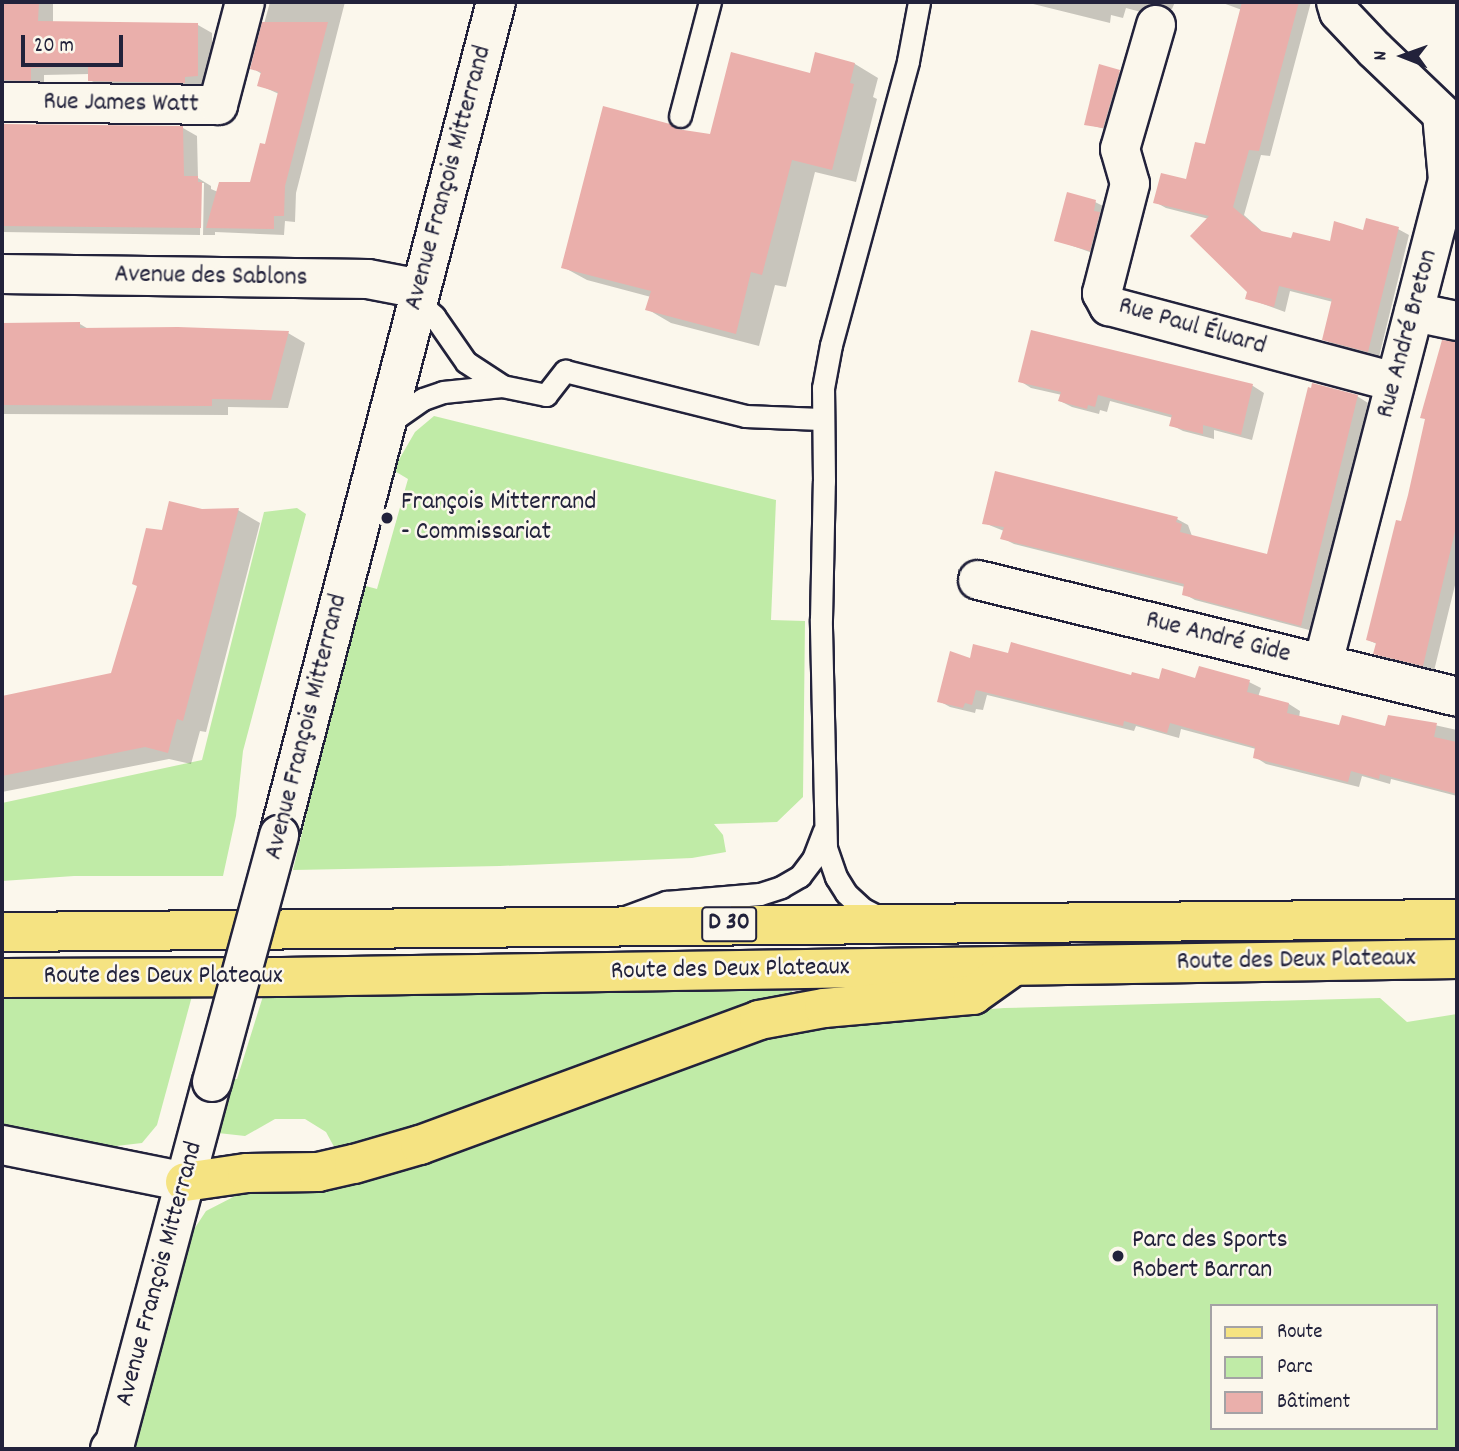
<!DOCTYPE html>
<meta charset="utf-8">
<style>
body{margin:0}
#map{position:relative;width:1459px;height:1451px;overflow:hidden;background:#fbf7ec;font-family:Dekko,sans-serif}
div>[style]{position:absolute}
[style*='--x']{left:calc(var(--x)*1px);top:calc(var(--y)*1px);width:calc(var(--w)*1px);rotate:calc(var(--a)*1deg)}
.green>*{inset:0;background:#c0eba7}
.shadow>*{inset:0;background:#0003}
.building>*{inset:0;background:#eaafab}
.roads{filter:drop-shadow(2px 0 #22223b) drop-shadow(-2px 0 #22223b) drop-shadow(0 2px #22223b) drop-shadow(0 -2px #22223b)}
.lane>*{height:21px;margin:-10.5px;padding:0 10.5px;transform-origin:10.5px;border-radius:10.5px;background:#fbf7ec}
.street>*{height:38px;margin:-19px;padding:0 19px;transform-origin:19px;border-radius:19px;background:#fbf7ec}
.primary>*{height:38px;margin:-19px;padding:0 19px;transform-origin:19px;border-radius:19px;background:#f5e382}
.bridges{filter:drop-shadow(2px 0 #22223b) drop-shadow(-2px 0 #22223b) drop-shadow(0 2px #22223b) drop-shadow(0 -2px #22223b)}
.street-bridge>*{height:38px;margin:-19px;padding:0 19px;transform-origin:19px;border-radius:19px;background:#fbf7ec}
.dots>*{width:19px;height:19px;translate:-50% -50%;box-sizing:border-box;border:4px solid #fbf7ec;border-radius:50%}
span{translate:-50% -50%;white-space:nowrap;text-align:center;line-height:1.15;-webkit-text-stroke:5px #fbf7ec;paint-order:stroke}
.shield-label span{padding:2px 5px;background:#fbf7ec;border:2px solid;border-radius:5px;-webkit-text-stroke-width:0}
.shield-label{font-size:24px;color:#22223b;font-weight:700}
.street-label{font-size:26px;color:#22223b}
.poi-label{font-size:26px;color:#22223b}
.left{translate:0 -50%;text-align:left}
.frame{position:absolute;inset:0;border:4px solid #22223b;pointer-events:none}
.legend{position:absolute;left:1210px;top:1304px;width:228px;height:126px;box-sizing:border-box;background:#fbf7ec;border:2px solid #a4a2a5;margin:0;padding:9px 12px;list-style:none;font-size:21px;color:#22223b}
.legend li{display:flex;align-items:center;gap:14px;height:35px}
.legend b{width:35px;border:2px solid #a4a2a5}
.north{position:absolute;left:1368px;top:21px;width:70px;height:70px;-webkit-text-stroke:5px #fbf7ec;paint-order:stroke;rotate:271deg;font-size:19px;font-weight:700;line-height:28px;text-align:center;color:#22223b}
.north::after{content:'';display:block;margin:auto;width:24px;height:32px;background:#22223b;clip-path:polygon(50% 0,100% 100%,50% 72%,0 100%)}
.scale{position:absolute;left:21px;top:35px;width:102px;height:32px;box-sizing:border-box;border:4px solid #22223b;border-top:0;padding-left:9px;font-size:21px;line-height:24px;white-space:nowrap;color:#22223b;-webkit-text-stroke:5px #fbf7ec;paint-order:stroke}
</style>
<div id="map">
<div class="green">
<i style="clip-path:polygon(434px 416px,776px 500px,771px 620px,805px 621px,803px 797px,777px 822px,714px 824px,723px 835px,726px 852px,692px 858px,500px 866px,293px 870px,362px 585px,377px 589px,408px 479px,393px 470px,415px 432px)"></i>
<i style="clip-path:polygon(297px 508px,306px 514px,243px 751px,236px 816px,223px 876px,74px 876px,2px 881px,2px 803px,202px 760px,264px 512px)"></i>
<i style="clip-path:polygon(784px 991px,792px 991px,794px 999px,338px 1154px,326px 1132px,305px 1119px,275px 1119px,245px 1136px,218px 1133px,228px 1079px,237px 1079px,264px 993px)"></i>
<i style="clip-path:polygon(2px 995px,192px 996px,157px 1125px,142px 1143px,99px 1148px,2px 1133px)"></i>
<i style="clip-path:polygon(evenodd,1380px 998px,1407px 1022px,1457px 1014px,1457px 1449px,130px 1449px,187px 1240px,206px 1211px,239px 1194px,310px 1182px,761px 1032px,840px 1021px,1004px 1008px,1380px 998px,1212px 1306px,1436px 1306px,1436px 1428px,1212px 1428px,1212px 1306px)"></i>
</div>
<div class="shadow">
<i style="clip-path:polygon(2px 2px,53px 2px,53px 23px,198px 25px,212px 33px,212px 84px,198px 84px,198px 90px,104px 88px,90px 80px,90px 74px,44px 75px,44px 88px,2px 94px)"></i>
<i style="clip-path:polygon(270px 2px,345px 2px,296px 193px,295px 222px,285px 221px,284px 235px,215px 232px,215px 235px,203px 235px,204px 183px,201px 183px,200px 235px,2px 232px,2px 126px,183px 128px,197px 136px,198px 178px,211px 186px,211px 189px,218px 192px,251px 184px,266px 147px,279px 94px,259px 85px,262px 74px,252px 68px)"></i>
<i style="clip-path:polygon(1025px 2px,1175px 2px,1172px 9px,1162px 9px,1152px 15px,1126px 8px,1123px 18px,1111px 15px,1110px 23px)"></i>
<i style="clip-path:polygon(1220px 2px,1311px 2px,1270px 156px,1261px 155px,1244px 215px,1265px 234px,1292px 240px,1331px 244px,1365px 232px,1398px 229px,1409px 235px,1379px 357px,1335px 345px,1324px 339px,1333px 302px,1290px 291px,1285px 312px,1247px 298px,1249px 291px,1209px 219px,1166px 208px,1155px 202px,1187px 181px,1206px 147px,1242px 10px)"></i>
<i style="clip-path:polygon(816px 54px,855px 64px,878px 78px,873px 97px,877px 99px,856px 182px,815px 172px,786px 287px,775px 285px,759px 346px,671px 323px,647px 309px,651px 297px,587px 280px,563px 267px,678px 131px,711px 136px,811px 75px)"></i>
<i style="clip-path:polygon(1119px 72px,1125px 75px,1109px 130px,1086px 124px)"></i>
<i style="clip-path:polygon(1095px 202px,1107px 208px,1101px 256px,1056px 240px)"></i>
<i style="clip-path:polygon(2px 324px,80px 324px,90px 330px,288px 333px,305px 343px,288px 408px,228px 407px,228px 415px,2px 414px)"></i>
<i style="clip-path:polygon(1033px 332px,1253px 386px,1264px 393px,1252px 440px,1214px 430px,1214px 439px,1183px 431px,1171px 425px,1173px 418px,1110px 401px,1107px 412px,1100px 410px,1099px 414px,1072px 407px,1060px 401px,1062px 395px,1031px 388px,1020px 381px)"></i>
<i style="clip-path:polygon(1457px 343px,1457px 577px,1434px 671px,1386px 660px,1375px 653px,1377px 644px,1368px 640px,1454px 344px)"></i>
<i style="clip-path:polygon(1357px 396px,1368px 403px,1313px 631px,1195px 600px,1184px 594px,1185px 587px,1014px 544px,1002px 538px,1004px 531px,984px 523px,1177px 519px,1188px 525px,1192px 536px,1268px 556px)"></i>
<i style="clip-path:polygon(238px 510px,260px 523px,206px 732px,200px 731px,191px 764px,169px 759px,2px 792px,2px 697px,113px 674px,163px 532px,202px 511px)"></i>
<i style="clip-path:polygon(1009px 655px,1160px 681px,1249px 682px,1261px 688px,1258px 697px,1289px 704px,1300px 711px,1299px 718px,1341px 727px,1386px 728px,1430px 724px,1457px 730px,1457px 796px,1391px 779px,1390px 784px,1362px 776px,1359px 787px,1266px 764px,1255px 757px,1256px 749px,1181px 729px,1179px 738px,1136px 726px,1134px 731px,987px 695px,983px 710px,976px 709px,975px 713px,950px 707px,939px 701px,971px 660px)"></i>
</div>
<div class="building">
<i style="clip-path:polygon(2px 2px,39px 2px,38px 21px,198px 23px,198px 76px,185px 77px,185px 83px,88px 81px,88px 66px,31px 68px,31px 81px,2px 80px)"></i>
<i style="clip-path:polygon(1242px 2px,1299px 2px,1259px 151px,1249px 150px,1233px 207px,1261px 231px,1291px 238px,1293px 232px,1330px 241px,1334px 221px,1363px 230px,1366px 218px,1399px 227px,1368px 352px,1322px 340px,1332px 299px,1279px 286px,1274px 307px,1245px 299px,1247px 292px,1190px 236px,1209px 216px,1153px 203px,1161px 173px,1186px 179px,1195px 142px,1205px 144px)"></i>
<i style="clip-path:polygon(262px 22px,328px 22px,285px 186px,284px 216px,274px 216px,274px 229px,206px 228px,219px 182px,250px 182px,260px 143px,265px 144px,278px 92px,257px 86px,261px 72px,250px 69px)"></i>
<i style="clip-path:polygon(731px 52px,810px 73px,815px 52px,855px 63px,850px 83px,854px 84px,832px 170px,792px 160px,762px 275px,751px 272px,736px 334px,645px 310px,651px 291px,561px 268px,603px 106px,670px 124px,677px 129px,710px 134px)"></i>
<i style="clip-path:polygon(1099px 64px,1120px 70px,1103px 128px,1084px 125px)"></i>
<i style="clip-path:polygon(2px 124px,183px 126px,184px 176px,198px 176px,198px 182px,202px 182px,201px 228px,2px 226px)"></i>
<i style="clip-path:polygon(1067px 192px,1096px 200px,1094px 211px,1100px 212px,1090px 251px,1054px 241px)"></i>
<i style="clip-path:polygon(80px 322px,80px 328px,178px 327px,289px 331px,271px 400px,212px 399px,212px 406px,2px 405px,2px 323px)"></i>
<i style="clip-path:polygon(1031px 330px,1253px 384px,1241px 435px,1203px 425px,1203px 434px,1169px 426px,1172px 415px,1098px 395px,1095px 407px,1088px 405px,1087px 409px,1058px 401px,1061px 392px,1018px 382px)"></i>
<i style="clip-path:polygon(1442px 340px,1457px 342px,1457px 523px,1423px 666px,1373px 654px,1376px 643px,1366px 640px,1396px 520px,1401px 521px,1408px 495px,1425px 419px,1420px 418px)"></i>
<i style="clip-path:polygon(1312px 383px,1358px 395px,1301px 626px,1182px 595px,1184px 584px,1000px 539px,1004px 527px,982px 524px,995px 471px,1178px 517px,1176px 522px,1182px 524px,1180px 532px,1267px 554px,1308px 387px,1311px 388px)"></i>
<i style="clip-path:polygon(169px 501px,202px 509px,239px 508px,183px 721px,177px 719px,168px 753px,145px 747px,2px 776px,2px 696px,111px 673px,137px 586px,132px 584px,146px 528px,162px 530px)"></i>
<i style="clip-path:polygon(1011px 642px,1131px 675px,1132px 672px,1159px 679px,1162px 668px,1195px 678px,1199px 666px,1250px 680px,1247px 692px,1289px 703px,1287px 713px,1339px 725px,1342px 715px,1385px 726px,1388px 715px,1437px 723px,1434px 737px,1457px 742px,1457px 794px,1380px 774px,1379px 779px,1351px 771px,1348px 782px,1253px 758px,1255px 747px,1170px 723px,1167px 733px,1124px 721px,1123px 726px,976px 690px,972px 705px,965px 703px,963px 708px,937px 702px,950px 651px,970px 658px,973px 644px,1008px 653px)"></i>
</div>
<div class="roads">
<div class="lane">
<i style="--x:680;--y:116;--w:118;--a:-75.3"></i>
<i style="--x:417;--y:301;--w:23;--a:41"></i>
<i style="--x:434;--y:316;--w:56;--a:55.2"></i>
<i style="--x:466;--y:362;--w:42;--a:33.3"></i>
<i style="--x:386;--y:425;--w:45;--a:-35.1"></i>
<i style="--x:423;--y:399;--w:21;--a:-19"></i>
<i style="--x:443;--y:392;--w:59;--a:-5.8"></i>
<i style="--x:502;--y:386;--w:45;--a:11.6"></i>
<i style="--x:546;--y:395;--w:31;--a:-52"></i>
<i style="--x:565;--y:371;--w:186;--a:14"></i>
<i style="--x:745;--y:416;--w:76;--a:2.3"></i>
<i style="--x:625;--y:917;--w:44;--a:-20.1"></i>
<i style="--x:666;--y:902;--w:94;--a:-4.9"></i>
<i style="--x:760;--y:894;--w:22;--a:-18"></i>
<i style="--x:781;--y:887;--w:22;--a:-30"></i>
<i style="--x:800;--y:876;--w:21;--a:-53"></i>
<i style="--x:813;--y:859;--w:30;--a:-69"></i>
<i style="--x:883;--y:919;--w:22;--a:-153"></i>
<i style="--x:863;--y:909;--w:23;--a:-137"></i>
<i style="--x:846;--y:893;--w:19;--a:-122"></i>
<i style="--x:836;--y:877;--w:31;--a:-109"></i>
<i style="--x:826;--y:848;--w:229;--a:-91.3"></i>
<i style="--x:821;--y:619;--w:138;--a:-88.8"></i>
<i style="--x:824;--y:481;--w:93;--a:-90.6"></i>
<i style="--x:823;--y:388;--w:44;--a:-79.5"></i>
<i style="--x:831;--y:345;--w:294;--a:-74.8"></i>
<i style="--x:908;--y:61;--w:60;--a:-79.4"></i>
</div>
<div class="street">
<i style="--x:1156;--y:25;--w:129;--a:106.2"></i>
<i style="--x:1120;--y:149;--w:36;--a:74"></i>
<i style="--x:1130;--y:184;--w:113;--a:104.4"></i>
<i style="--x:1102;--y:293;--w:15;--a:62"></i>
<i style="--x:1109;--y:306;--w:296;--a:14.9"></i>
<i style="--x:2;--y:102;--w:216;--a:0.8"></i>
<i style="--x:218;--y:105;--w:106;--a:-75.3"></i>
<i style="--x:2;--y:274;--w:366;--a:0.8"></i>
<i style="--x:368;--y:279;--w:53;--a:10.9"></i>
<i style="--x:1414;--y:312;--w:44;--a:11.8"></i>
<i style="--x:978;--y:580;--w:493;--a:13.7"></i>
<i style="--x:1323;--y:663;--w:499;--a:-75.5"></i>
<i style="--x:1448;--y:180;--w:66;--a:-95.2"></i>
<i style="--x:1442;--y:114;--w:93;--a:-136.3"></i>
<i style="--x:1375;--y:50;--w:52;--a:-133.5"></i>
<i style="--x:1339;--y:12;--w:10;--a:-107"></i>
<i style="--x:279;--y:835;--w:861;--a:-75.4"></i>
<i style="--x:2;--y:1145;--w:187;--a:11.4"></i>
<i style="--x:110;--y:1449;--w:8;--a:-50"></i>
<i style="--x:115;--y:1443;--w:374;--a:-75"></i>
</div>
<div class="primary">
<i style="--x:2;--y:932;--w:1455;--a:-0.51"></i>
<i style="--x:2;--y:978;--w:280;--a:-0.2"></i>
<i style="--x:282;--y:977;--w:1175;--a:-0.88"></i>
<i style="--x:185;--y:1182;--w:63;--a:-8.3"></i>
<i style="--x:247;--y:1173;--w:71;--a:-0.8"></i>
<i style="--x:318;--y:1172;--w:37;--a:-13"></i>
<i style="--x:354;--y:1164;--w:69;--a:-16.1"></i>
<i style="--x:420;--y:1145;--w:361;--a:-20.2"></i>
<i style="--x:759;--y:1020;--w:66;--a:-10.5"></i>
<i style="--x:824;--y:1008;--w:150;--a:-5"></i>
<i style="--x:973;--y:995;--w:50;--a:-35.3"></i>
</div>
</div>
<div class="bridges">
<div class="street-bridge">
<i style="--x:212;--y:1082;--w:256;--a:-74.8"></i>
</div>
</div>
<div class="dots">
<i style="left:387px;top:518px;background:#22223b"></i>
<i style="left:1118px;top:1256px;background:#22223b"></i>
</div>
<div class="shield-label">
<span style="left:729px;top:924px">D 30</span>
</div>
<div class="street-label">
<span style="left:121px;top:104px;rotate:1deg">Rue James Watt</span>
<span style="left:449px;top:178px;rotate:-75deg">Avenue François Mitterrand</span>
<span style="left:211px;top:277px;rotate:1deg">Avenue des Sablons</span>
<span style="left:1192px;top:327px;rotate:16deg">Rue Paul Éluard</span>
<span style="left:1408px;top:334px;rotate:-75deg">Rue André Breton</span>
<span style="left:1218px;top:638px;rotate:14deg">Rue André Gide</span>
<span style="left:307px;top:727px;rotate:-76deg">Avenue François Mitterrand</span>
<span style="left:1296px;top:961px;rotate:-1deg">Route des Deux Plateaux</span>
<span style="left:730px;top:970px;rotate:-1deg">Route des Deux Plateaux</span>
<span style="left:163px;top:977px">Route des Deux Plateaux</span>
<span style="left:160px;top:1274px;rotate:-75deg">Avenue François Mitterrand</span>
</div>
<div class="poi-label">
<span class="left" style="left:401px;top:518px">François Mitterrand<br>- Commissariat</span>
<span class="left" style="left:1132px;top:1256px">Parc des Sports<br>Robert Barran</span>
</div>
<div class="frame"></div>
<ul class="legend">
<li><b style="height:9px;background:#f5e382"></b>Route</li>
<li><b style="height:19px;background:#c0eba7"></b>Parc</li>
<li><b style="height:19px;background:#eaafab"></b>Bâtiment</li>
</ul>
<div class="north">N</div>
<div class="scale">20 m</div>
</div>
